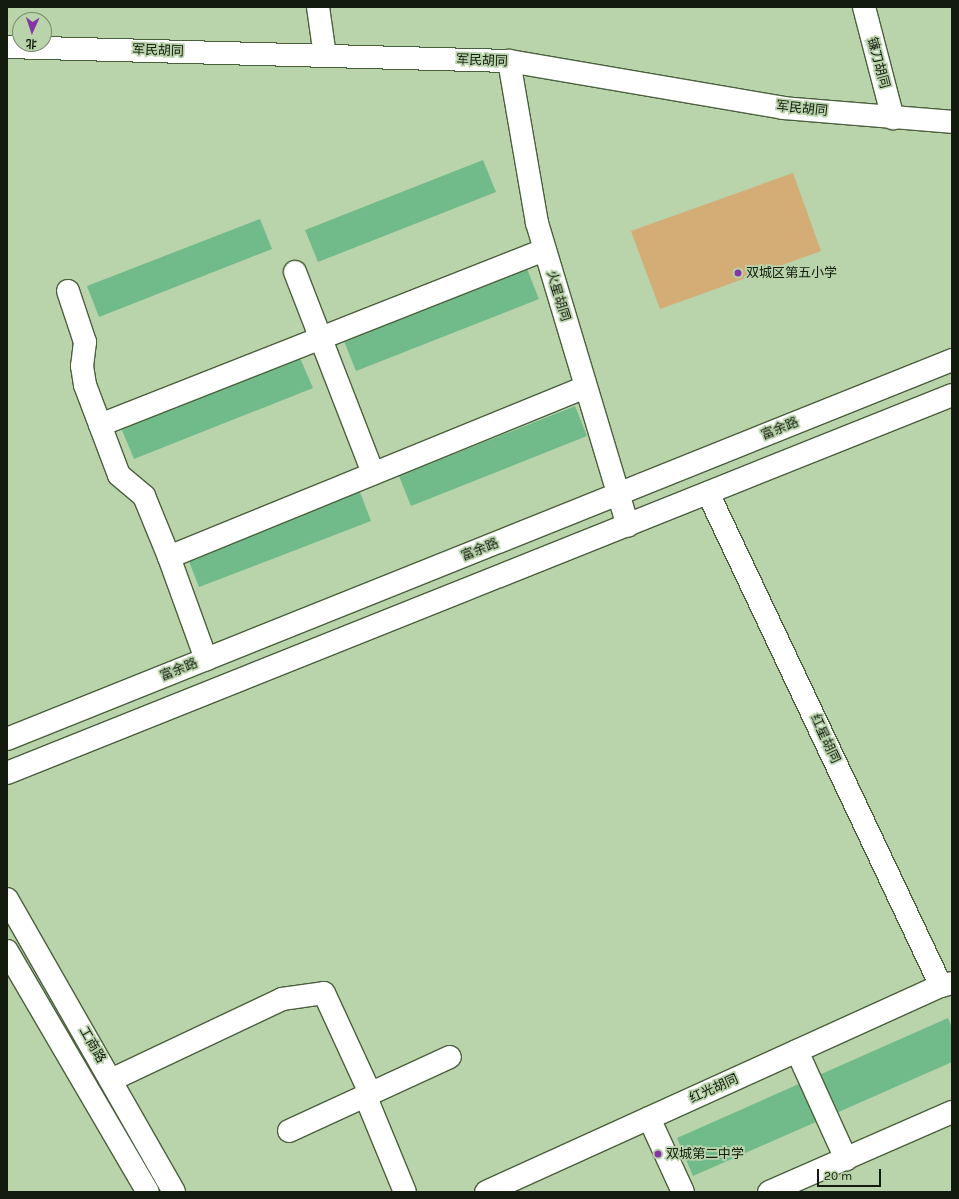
<!DOCTYPE html>
<meta charset="utf-8">
<style>
body{margin:0}
#map{position:relative;width:959px;height:1199px;overflow:hidden;background:#b9d3ab;font-family:Karla,"Noto Sans SC",sans-serif}
div>[style]{position:absolute}
[style*='--x']{left:calc(var(--x)*1px);top:calc(var(--y)*1px);width:calc(var(--w)*1px);rotate:calc(var(--a)*1deg)}
.green>*{inset:0;background:#d4ac75}
.building>*{inset:0;background:#71bb8b}
.roads{filter:drop-shadow(1px 0 #4a603d) drop-shadow(-1px 0 #4a603d) drop-shadow(0 1px #4a603d) drop-shadow(0 -1px #4a603d)}
.minor>*{height:22px;margin:-11px;padding:0 11px;transform-origin:11px;border-radius:11px;background:#fff}
.major>*{height:22px;margin:-11px;padding:0 11px;transform-origin:11px;border-radius:11px;background:#fff}
.dots>*{width:11px;height:11px;translate:-50% -50%;box-sizing:border-box;border:2px solid #b9d3ab;border-radius:50%}
span{translate:-50% -50%;white-space:nowrap;text-align:center;line-height:1.15;-webkit-text-stroke:3.5px #b9d3ab;paint-order:stroke}
.street-label{font-size:13px;color:#121b0d}
.poi-label{font-size:13px;color:#121b0d}
.left{translate:0 -50%;text-align:left}
.frame{position:absolute;inset:0;border:8px solid #121b0d;pointer-events:none}
.north{position:absolute;left:12px;top:12px;width:40px;height:40px;box-sizing:border-box;background:#b9d3ab;border:1px solid #76896c;border-radius:50%;rotate:183deg;font-size:11px;font-weight:700;line-height:16px;text-align:center;color:#121b0d}
.north::after{content:'';display:block;margin:auto;width:14px;height:18px;background:#8536a6;clip-path:polygon(50% 0,100% 100%,50% 72%,0 100%)}
.scale{position:absolute;left:817px;top:1169px;width:64px;height:18px;box-sizing:border-box;border:2px solid #121b0d;border-top:0;padding-left:5px;font-size:12px;line-height:14px;white-space:nowrap;color:#121b0d;-webkit-text-stroke:3px #b9d3ab;paint-order:stroke}
</style>
<div id="map">
<div class="green">
<i style="clip-path:polygon(793px 173px,821px 251px,660px 309px,631px 231px)"></i>
</div>
<div class="building">
<i style="clip-path:polygon(483px 160px,496px 192px,318px 262px,305px 230px)"></i>
<i style="clip-path:polygon(260px 219px,272px 249px,99px 317px,87px 286px)"></i>
<i style="clip-path:polygon(527px 269px,539px 299px,356px 371px,344px 341px)"></i>
<i style="clip-path:polygon(300px 358px,313px 388px,134px 459px,121px 428px)"></i>
<i style="clip-path:polygon(575px 406px,587px 436px,411px 506px,399px 476px)"></i>
<i style="clip-path:polygon(360px 492px,371px 521px,199px 587px,188px 559px)"></i>
<i style="clip-path:polygon(948px 1018px,952px 1028px,952px 1062px,693px 1176px,677px 1138px)"></i>
</div>
<div class="roads">
<div class="minor">
<i style="--x:318;--y:7;--w:49;--a:81.9"></i>
<i style="--x:864;--y:7;--w:115;--a:75.4"></i>
<i style="--x:7;--y:47;--w:502;--a:1.6"></i>
<i style="--x:509;--y:61;--w:278;--a:9.7"></i>
<i style="--x:783;--y:108;--w:170;--a:4.7"></i>
<i style="--x:509;--y:61;--w:164;--a:80.2"></i>
<i style="--x:537;--y:223;--w:316;--a:73.3"></i>
<i style="--x:295;--y:272;--w:216;--a:68.8"></i>
<i style="--x:68;--y:291;--w:54;--a:71.6"></i>
<i style="--x:85;--y:342;--w:24;--a:97"></i>
<i style="--x:82;--y:366;--w:19;--a:81"></i>
<i style="--x:85;--y:385;--w:96;--a:69.3"></i>
<i style="--x:119;--y:475;--w:33;--a:40"></i>
<i style="--x:144;--y:496;--w:66;--a:67.7"></i>
<i style="--x:169;--y:557;--w:109;--a:70.1"></i>
<i style="--x:100;--y:425;--w:478;--a:-21.5"></i>
<i style="--x:708;--y:493;--w:545;--a:64.7"></i>
<i style="--x:169;--y:557;--w:449;--a:-22.2"></i>
<i style="--x:7;--y:739;--w:1018;--a:-21.85"></i>
<i style="--x:7;--y:773;--w:1018;--a:-21.8"></i>
<i style="--x:797;--y:1051;--w:119;--a:65.6"></i>
<i style="--x:111;--y:1080;--w:189;--a:-25.3"></i>
<i style="--x:282;--y:999;--w:42;--a:-8.1"></i>
<i style="--x:324;--y:993;--w:110;--a:65.3"></i>
<i style="--x:365;--y:1095;--w:105;--a:67.6"></i>
<i style="--x:649;--y:1118;--w:81;--a:65.3"></i>
<i style="--x:289;--y:1131;--w:177;--a:-24.7"></i>
<i style="--x:486;--y:1192;--w:499;--a:-24.4"></i>
<i style="--x:941;--y:986;--w:11;--a:-15"></i>
<i style="--x:769;--y:1192;--w:200;--a:-23.6"></i>
</div>
<div class="major">
<i style="--x:7;--y:899;--w:337;--a:60.3"></i>
<i style="--x:7;--y:951;--w:279;--a:59.7"></i>
</div>
</div>
<div class="dots">
<i style="left:738px;top:273px;background:#8536a6"></i>
<i style="left:658px;top:1154px;background:#8536a6"></i>
</div>
<div class="street-label">
<span style="left:158px;top:51px;rotate:2deg">军民胡同</span>
<span style="left:482px;top:61px;rotate:2deg">军民胡同</span>
<span style="left:878px;top:63px;rotate:75deg">镰刀胡同</span>
<span style="left:802px;top:109px;rotate:6deg">军民胡同</span>
<span style="left:558px;top:296px;rotate:73deg">火星胡同</span>
<span style="left:780px;top:429px;rotate:-22deg">富余路</span>
<span style="left:480px;top:550px;rotate:-22deg">富余路</span>
<span style="left:179px;top:670px;rotate:-22deg">富余路</span>
<span style="left:825px;top:739px;rotate:65deg">红星胡同</span>
<span style="left:92px;top:1045px;rotate:60deg">工商路</span>
<span style="left:714px;top:1089px;rotate:-24deg">红光胡同</span>
</div>
<div class="poi-label">
<span class="left" style="left:746px;top:273px">双城区第五小学</span>
<span class="left" style="left:666px;top:1154px">双城第二中学</span>
</div>
<div class="frame"></div>
<div class="north">北</div>
<div class="scale">20 m</div>
</div>
